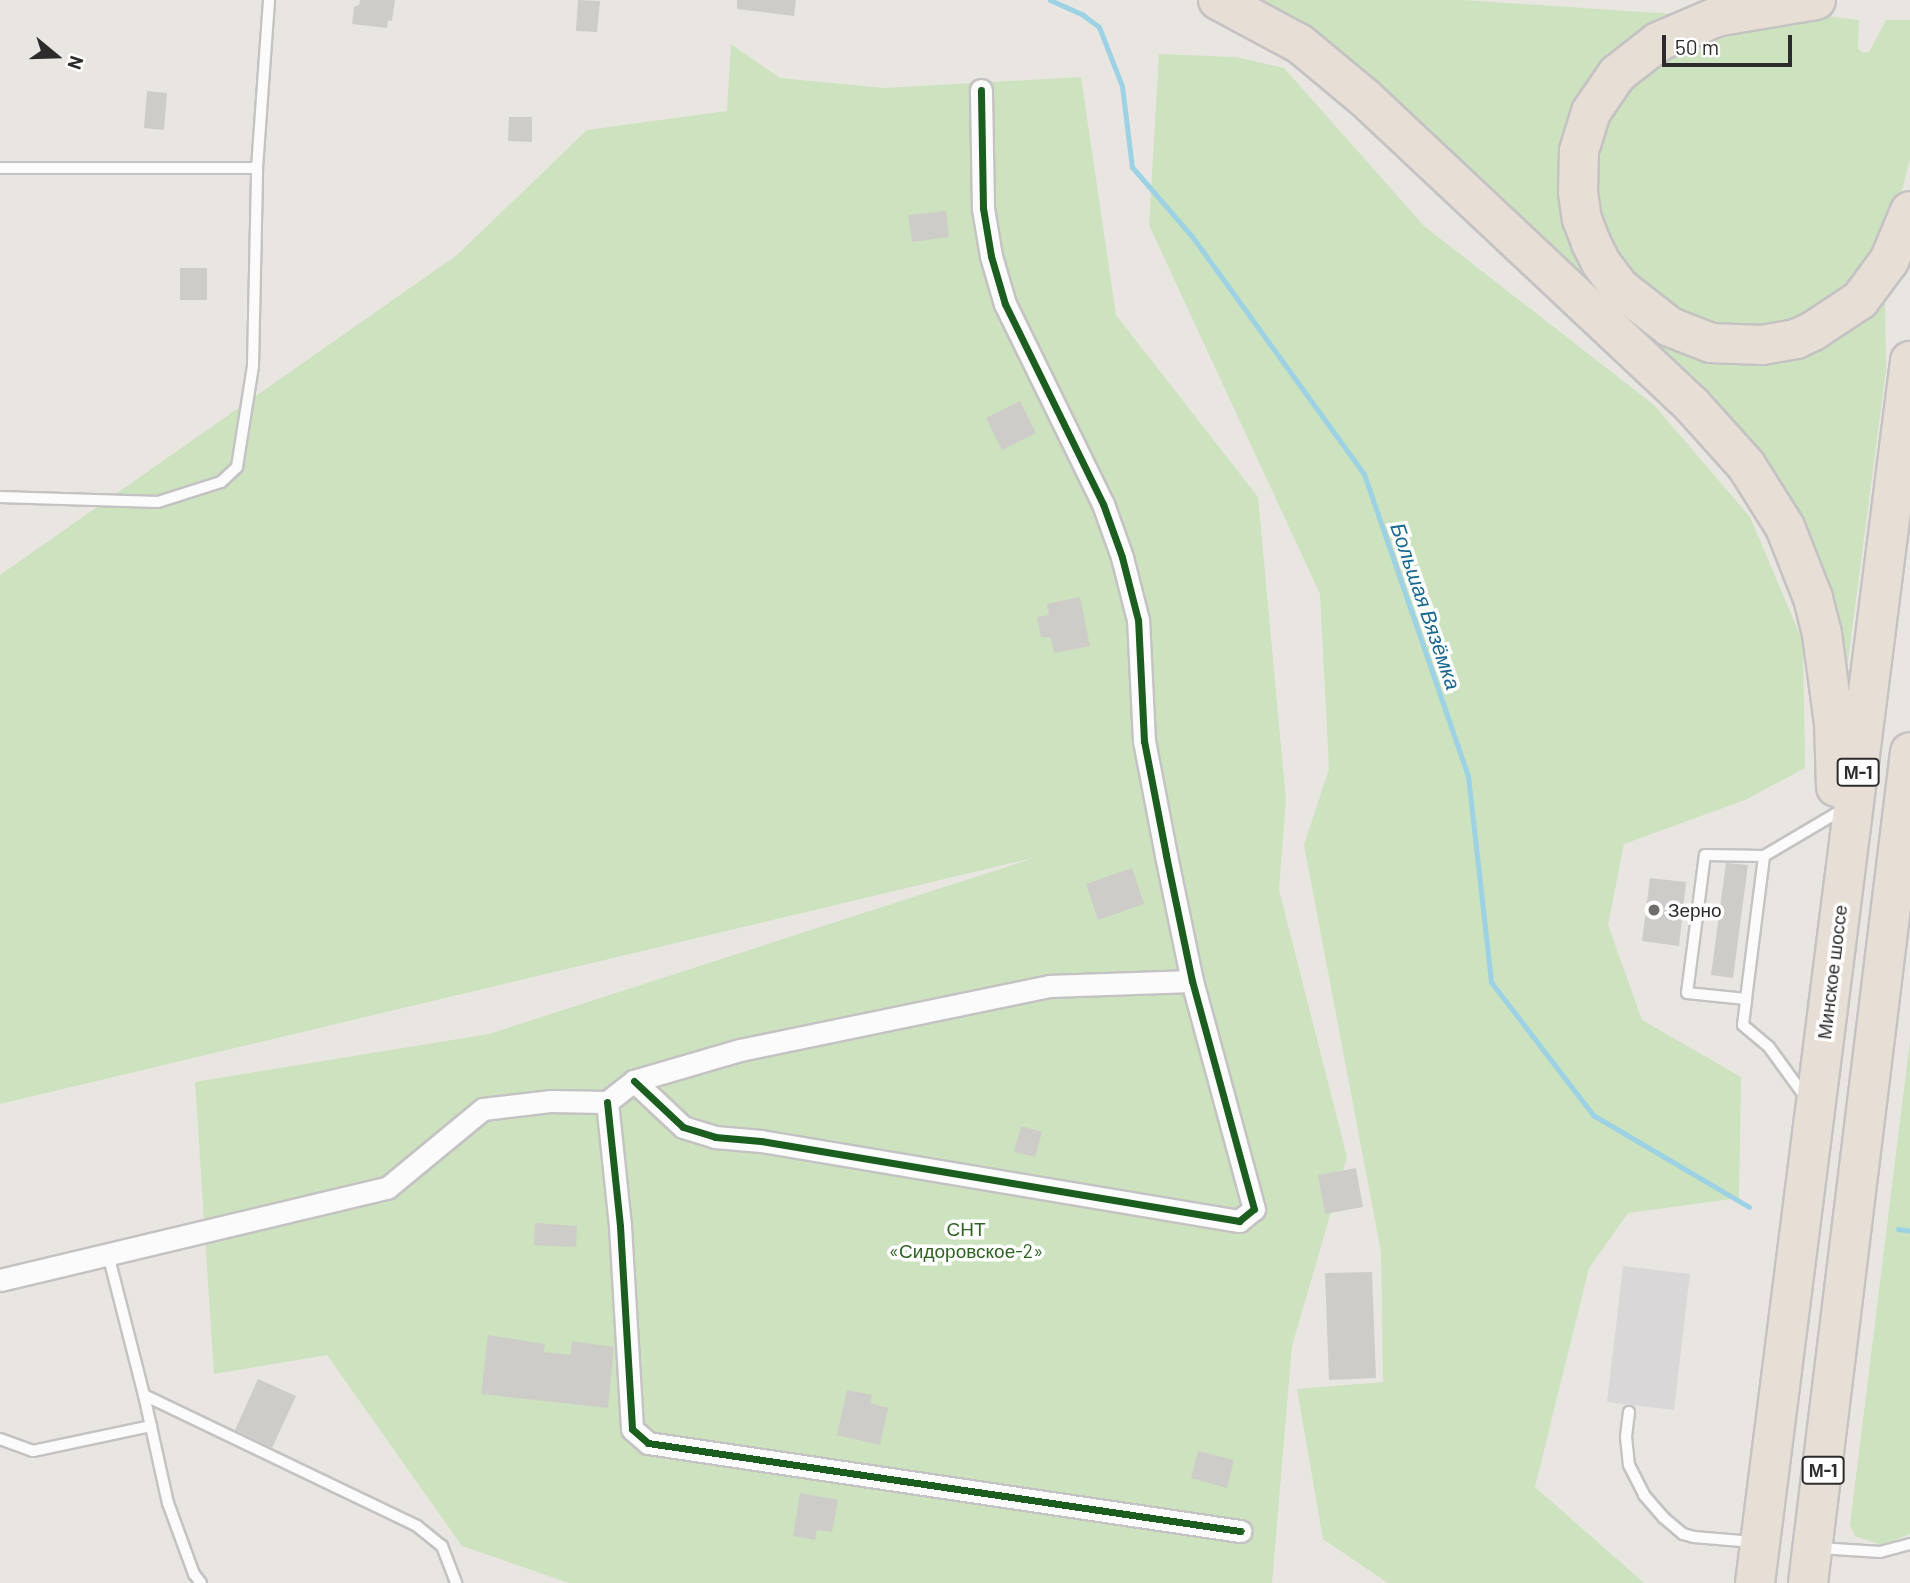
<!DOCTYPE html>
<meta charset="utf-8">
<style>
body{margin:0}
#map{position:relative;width:1910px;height:1583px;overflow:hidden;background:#e9e6e2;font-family:Barlow,sans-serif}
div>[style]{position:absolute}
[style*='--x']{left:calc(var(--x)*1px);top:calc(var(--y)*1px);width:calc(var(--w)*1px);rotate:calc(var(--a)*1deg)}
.industrial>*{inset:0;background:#dad7d9}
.green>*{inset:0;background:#cde2be}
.stream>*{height:5px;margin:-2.5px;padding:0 2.5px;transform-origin:2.5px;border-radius:2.5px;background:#9dd2e4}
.building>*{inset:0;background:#ceccc9}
.roads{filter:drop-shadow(2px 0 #c4c2c2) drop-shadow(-2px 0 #c4c2c2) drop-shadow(0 2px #c4c2c2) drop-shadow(0 -2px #c4c2c2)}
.lane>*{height:10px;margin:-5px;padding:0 5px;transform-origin:5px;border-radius:5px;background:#fcfbfb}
.street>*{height:21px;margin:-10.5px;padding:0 10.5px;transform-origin:10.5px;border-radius:10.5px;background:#fcfbfb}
.highway>*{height:38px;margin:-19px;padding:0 19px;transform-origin:19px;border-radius:19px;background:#e7ded6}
.cycleway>*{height:7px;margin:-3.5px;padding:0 3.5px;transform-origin:3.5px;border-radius:3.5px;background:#1b5e20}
.dots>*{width:19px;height:19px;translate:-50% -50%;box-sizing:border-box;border:4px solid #fff;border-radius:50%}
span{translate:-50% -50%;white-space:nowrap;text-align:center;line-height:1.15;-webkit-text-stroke:7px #fff;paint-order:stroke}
.shield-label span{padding:2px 5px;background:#fff;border:2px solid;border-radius:5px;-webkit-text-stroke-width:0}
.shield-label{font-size:18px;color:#2c2c2c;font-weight:700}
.poi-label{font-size:19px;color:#2c2c2c}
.left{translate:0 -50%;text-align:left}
.street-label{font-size:19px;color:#2c2c2c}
.park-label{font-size:19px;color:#2f6321}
.water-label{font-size:21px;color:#196992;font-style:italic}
.north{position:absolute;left:21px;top:21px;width:70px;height:70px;-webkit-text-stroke:5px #fff;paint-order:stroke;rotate:109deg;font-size:19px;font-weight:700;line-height:28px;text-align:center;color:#2c2c2c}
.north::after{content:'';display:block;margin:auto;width:24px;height:32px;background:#2c2c2c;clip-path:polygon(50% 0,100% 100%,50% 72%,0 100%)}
.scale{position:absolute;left:1662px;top:35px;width:130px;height:32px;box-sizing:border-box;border:4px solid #2c2c2c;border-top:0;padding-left:9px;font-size:21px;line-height:24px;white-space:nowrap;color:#2c2c2c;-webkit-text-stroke:5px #fff;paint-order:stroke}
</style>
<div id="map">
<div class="industrial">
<i style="clip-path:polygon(1623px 1266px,1690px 1274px,1674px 1410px,1607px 1402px)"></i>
</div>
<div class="green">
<i style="clip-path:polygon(1258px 0,1463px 0,1688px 15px,1657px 30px,1565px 196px,1686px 351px,1885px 294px,1886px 370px,1845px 684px,1829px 590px,1819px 558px,1793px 501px,1772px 468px,1746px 435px,1672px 361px)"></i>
<i style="clip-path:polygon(1811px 14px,1859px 20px,1858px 48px,1863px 53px,1869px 52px,1886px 20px,1910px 20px,1910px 159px,1892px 229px,1845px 295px,1775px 330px,1696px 325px,1630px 284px,1587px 201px,1603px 108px,1673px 45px)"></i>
<i style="clip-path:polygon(731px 44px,780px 78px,884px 88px,1081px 77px,1116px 315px,1258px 497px,1286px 800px,1279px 890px,1347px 1157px,1292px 1346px,1272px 1583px,569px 1583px,462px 1546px,327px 1355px,214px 1374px,195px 1082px,489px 1034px,1037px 857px,0 1104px,0 575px,457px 255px,587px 130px,727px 111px)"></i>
<i style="clip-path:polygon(1159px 54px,1236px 57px,1284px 68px,1424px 226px,1654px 405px,1750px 517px,1803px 642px,1805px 768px,1745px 800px,1624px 844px,1608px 925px,1642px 1020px,1741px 1077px,1739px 1198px,1628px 1213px,1589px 1268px,1535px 1487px,1644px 1583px,1388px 1583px,1323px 1539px,1297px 1389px,1383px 1382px,1381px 1252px,1304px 845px,1329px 769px,1320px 594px,1149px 225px)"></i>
<i style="clip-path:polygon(1910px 1040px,1910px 1534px,1882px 1545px,1855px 1536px,1850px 1525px)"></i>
</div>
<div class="stream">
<i style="--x:1050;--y:0;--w:36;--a:24"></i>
<i style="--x:1083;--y:15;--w:20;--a:37"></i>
<i style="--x:1099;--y:27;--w:63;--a:68.7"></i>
<i style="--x:1122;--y:86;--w:82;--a:83"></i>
<i style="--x:1132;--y:167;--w:90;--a:49.1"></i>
<i style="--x:1191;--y:235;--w:295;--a:54.1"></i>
<i style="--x:1364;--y:474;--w:319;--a:71"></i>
<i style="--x:1468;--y:776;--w:207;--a:83.6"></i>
<i style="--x:1491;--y:982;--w:168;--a:52.5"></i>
<i style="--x:1593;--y:1115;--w:181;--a:30.5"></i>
<i style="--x:1898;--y:1229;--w:12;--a:9"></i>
</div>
<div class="building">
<i style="clip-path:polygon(360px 0,395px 0,392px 21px,388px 20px,387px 28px,352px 24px,354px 7px,359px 5px)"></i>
<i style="clip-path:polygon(578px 0,600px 1px,597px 32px,576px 31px)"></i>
<i style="clip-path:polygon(737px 0,796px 0,794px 16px,737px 9px)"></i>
<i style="clip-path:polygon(147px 91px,167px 93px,164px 130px,144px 128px)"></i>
<i style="clip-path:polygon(509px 117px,532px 117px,532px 142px,508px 141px)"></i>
<i style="clip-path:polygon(946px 211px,949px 237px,912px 242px,908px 215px)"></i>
<i style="clip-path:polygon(180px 268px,207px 268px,207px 300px,180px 300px)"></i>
<i style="clip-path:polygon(1020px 401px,1036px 433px,1002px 450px,986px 418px)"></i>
<i style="clip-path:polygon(1080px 597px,1090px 646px,1054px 653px,1051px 638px,1041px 637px,1037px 617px,1049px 615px,1047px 604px)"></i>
<i style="clip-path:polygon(1726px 863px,1748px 865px,1733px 978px,1711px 975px)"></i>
<i style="clip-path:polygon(1132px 868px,1144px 904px,1098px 920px,1086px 884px)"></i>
<i style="clip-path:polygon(1650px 878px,1686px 882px,1679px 946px,1642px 941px)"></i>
<i style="clip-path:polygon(1021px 1126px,1042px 1132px,1035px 1157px,1014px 1152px)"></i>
<i style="clip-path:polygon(1356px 1168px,1363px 1207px,1325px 1214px,1318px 1175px)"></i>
<i style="clip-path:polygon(535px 1223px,577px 1226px,576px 1247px,534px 1245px)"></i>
<i style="clip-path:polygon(1372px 1272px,1376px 1378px,1329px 1380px,1325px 1273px)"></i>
<i style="clip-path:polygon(488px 1335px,545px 1344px,544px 1352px,570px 1355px,572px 1341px,614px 1347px,608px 1408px,481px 1394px)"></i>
<i style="clip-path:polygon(258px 1379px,296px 1396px,272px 1448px,235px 1430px)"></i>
<i style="clip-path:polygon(847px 1390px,872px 1395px,870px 1403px,888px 1408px,880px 1445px,837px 1435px)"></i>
<i style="clip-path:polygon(1198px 1451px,1234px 1460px,1227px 1488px,1191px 1478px)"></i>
<i style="clip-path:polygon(800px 1493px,838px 1500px,832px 1532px,817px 1530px,815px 1540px,793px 1536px)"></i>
</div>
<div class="roads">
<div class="lane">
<i style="--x:0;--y:168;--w:257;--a:0"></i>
<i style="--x:0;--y:497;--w:158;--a:1.8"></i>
<i style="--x:158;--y:502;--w:66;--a:-17.6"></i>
<i style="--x:221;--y:482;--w:22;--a:-43"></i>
<i style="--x:237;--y:467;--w:102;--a:-81"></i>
<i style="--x:253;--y:366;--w:198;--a:-88.8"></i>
<i style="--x:257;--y:168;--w:168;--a:-85.9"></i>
<i style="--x:1746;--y:999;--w:59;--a:-174.2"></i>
<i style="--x:1687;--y:993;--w:139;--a:-82.6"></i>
<i style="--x:1705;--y:855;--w:59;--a:1"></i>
<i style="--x:1806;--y:1098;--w:63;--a:-126"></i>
<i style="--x:1769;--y:1047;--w:34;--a:-140"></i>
<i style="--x:1743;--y:1025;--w:26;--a:-83"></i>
<i style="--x:1746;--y:999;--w:144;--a:-82.8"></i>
<i style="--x:1764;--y:856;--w:82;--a:-30.6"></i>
<i style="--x:108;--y:1254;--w:146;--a:75.7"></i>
<i style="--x:144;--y:1395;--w:303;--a:25.6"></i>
<i style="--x:417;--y:1526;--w:32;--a:39"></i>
<i style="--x:442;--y:1546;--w:40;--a:69"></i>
<i style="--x:144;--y:1395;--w:111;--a:77.5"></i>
<i style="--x:168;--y:1503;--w:76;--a:69.9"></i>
<i style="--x:194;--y:1574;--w:11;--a:52"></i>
<i style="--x:1629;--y:1412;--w:25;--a:97"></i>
<i style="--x:1626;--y:1437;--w:28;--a:84"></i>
<i style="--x:1629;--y:1465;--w:34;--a:63"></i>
<i style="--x:1644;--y:1495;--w:30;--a:49"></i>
<i style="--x:1664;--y:1518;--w:25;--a:40"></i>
<i style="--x:1683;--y:1534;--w:11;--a:15"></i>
<i style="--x:1694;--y:1537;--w:59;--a:4.8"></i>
<i style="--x:0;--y:1439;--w:35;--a:20"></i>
<i style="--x:33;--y:1451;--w:121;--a:-12"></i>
<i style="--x:1819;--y:1548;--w:61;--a:3.8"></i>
<i style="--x:1880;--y:1552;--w:31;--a:-15"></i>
</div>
<div class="street">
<i style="--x:634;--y:1081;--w:67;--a:43.2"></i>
<i style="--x:683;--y:1127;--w:34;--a:17"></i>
<i style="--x:715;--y:1137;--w:46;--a:5"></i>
<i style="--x:761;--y:1141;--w:485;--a:9.5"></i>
<i style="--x:1239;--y:1221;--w:19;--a:-39"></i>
<i style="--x:1254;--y:1209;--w:236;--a:-105.2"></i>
<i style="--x:1192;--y:981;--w:129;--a:-101.7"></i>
<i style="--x:1166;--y:855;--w:116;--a:-100.9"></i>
<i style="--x:1144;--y:741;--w:121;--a:-92.8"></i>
<i style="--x:1138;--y:620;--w:65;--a:-104.3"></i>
<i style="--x:1122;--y:557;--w:56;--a:-109.7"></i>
<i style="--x:1103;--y:504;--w:223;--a:-116.1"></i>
<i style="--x:1005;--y:304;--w:50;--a:-106.3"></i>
<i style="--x:991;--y:256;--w:49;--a:-99.5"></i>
<i style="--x:983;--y:208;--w:118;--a:-91"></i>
<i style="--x:607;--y:1102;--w:125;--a:84"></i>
<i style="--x:620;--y:1226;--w:203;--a:86.6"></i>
<i style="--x:632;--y:1429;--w:21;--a:41"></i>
<i style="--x:648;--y:1443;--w:599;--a:8.46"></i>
<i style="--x:0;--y:1280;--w:398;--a:-13.4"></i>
<i style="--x:387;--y:1188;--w:124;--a:-39.5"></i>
<i style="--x:483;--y:1109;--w:67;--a:-6.8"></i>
<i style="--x:550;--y:1101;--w:57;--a:1"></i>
<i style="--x:607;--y:1102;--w:34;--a:-38"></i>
<i style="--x:634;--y:1081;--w:110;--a:-16.3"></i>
<i style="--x:740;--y:1050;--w:316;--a:-11.7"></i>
<i style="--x:1049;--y:986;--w:143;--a:-2"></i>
</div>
<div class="highway">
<i style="--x:1218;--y:0;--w:93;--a:28.2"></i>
<i style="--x:1300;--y:44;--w:85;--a:39.7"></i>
<i style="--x:1365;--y:98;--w:447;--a:43.2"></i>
<i style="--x:1691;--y:404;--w:82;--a:48"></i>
<i style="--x:1746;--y:465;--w:73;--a:57.8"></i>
<i style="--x:1785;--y:527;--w:76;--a:68.5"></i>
<i style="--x:1813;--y:598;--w:37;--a:76"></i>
<i style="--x:1822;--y:634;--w:91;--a:82.4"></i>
<i style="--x:1834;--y:724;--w:63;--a:88.2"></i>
<i style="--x:1816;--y:0;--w:101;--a:170.4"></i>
<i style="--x:1716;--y:17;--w:63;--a:156.7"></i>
<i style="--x:1658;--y:42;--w:52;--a:142"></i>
<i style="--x:1617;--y:74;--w:46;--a:124.4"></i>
<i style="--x:1591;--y:112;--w:41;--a:107.1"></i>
<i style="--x:1579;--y:151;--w:41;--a:91.4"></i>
<i style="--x:1578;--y:192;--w:27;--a:82"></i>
<i style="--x:1582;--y:219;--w:26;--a:69"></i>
<i style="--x:1591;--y:243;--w:22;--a:63"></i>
<i style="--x:1601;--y:263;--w:31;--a:53"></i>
<i style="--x:1620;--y:288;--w:63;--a:38"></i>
<i style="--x:1670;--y:327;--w:44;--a:21.3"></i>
<i style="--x:1711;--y:343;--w:51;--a:2.2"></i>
<i style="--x:1762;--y:345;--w:35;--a:-10"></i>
<i style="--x:1796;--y:339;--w:19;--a:-25"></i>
<i style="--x:1813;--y:331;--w:56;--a:-33.4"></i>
<i style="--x:1860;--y:300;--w:49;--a:-53.4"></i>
<i style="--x:1889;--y:261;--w:54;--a:-67.2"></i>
<i style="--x:1755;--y:1583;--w:1232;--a:-82.77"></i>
<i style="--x:1808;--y:1583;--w:837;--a:-83"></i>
</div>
</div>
<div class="cycleway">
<i style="--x:634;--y:1081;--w:67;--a:43.2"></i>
<i style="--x:683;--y:1127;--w:34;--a:17"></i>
<i style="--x:715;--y:1137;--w:46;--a:5"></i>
<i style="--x:761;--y:1141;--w:485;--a:9.5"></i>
<i style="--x:1239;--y:1221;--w:19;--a:-39"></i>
<i style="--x:1254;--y:1209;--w:236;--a:-105.2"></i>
<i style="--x:1192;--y:981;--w:129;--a:-101.7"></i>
<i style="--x:1166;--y:855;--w:116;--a:-100.9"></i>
<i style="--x:1144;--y:741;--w:121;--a:-92.8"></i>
<i style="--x:1138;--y:620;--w:65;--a:-104.3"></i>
<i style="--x:1122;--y:557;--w:56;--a:-109.7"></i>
<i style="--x:1103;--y:504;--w:223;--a:-116.1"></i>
<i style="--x:1005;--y:304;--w:50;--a:-106.3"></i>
<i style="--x:991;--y:256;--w:49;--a:-99.5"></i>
<i style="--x:983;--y:208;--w:118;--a:-91"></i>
<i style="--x:607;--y:1102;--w:125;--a:84"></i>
<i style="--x:620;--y:1226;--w:203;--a:86.6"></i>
<i style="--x:632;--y:1429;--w:21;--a:41"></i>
<i style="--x:648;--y:1443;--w:599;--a:8.46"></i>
</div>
<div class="dots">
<i style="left:1654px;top:910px;background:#6e6d6c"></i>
</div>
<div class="shield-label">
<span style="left:1858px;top:772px">М-1</span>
<span style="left:1823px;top:1470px">М-1</span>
</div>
<div class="poi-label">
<span class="left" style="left:1668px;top:910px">Зерно</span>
</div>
<div class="street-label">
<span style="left:1832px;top:972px;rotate:-83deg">Минское шоссе</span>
</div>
<div class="park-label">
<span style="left:966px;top:1240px">СНТ<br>«Сидоровское-2»</span>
</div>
<div class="water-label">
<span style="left:1426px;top:606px;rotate:71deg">Большая Вязёмка</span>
</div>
<div class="north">N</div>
<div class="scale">50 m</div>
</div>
